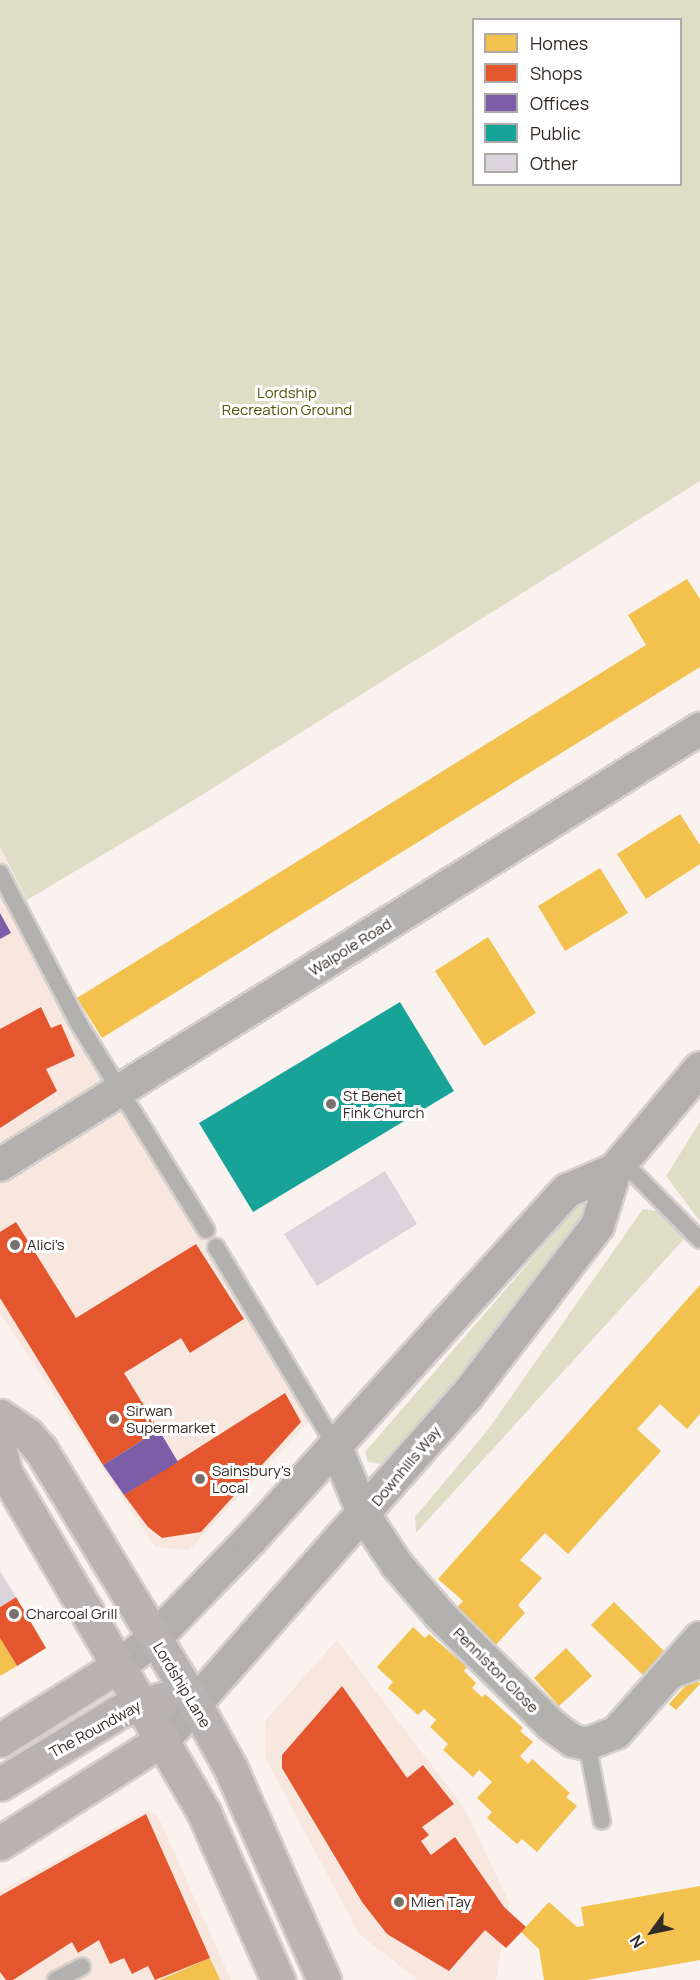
<!DOCTYPE html>
<meta charset="utf-8">
<style>
body{margin:0}
#map{position:relative;width:700px;height:1980px;overflow:hidden;background:#f9f2ef;font-family:Manrope,sans-serif}
div>[style]{position:absolute}
[style*='--x']{left:calc(var(--x)*1px);top:calc(var(--y)*1px);width:calc(var(--w)*1px);rotate:calc(var(--a)*1deg)}
.commercial>*{inset:0;background:#f7e7df}
.green>*{inset:0;background:#dedec6}
.homes>*{inset:0;background:#f2c14e}
.shops>*{inset:0;background:#e4572e}
.offices>*{inset:0;background:#7b5ea7}
.public>*{inset:0;background:#17a398}
.building>*{inset:0;background:#dcd4dd}
.roads{filter:drop-shadow(2px 0 #d4cfcc) drop-shadow(-2px 0 #d4cfcc) drop-shadow(0 2px #d4cfcc) drop-shadow(0 -2px #d4cfcc)}
.service>*{height:16px;margin:-8px;padding:0 8px;transform-origin:8px;border-radius:8px;background:#b3b0b0}
.minor>*{height:32px;margin:-16px;padding:0 16px;transform-origin:16px;border-radius:16px;background:#b3b0b0}
.secondary>*{height:33px;margin:-16.5px;padding:0 16.5px;transform-origin:16.5px;border-radius:16.5px;background:#b3afaf}
.primary>*{height:33px;margin:-16.5px;padding:0 16.5px;transform-origin:16.5px;border-radius:16.5px;background:#b8b2b3}
.dots>*{width:16px;height:16px;translate:-50% -50%;box-sizing:border-box;border:3px solid #fff;border-radius:50%}
span{translate:-50% -50%;white-space:nowrap;text-align:center;line-height:1.15;-webkit-text-stroke:6px #fff;paint-order:stroke}
.park-label{font-size:15px;color:#4f5305}
.street-label{font-size:15px;color:#322a26}
.poi-label{font-size:15px;color:#322a26}
.left{translate:0 -50%;text-align:left}
.legend{position:absolute;left:472px;top:18px;width:210px;height:168px;box-sizing:border-box;background:#fff;border:2px solid #adaaa8;margin:0;padding:8px 10px;list-style:none;font-size:18px;color:#322a26}
.legend li{display:flex;align-items:center;gap:12px;height:30px}
.legend b{width:30px;border:2px solid #adaaa8}
.north{position:absolute;left:622px;top:1902px;width:60px;height:60px;-webkit-text-stroke:4px #fff;paint-order:stroke;rotate:237deg;font-size:16px;font-weight:700;line-height:24px;text-align:center;color:#322a26}
.north::after{content:'';display:block;margin:auto;width:21px;height:27px;background:#322a26;clip-path:polygon(50% 0,100% 100%,50% 72%,0 100%)}
</style>
<div id="map">
<div class="commercial">
<i style="clip-path:polygon(0 847px,134px 1125px,312px 1418px,189px 1550px,155px 1547px,0 1313px)"></i>
<i style="clip-path:polygon(337px 1640px,464px 1808px,509px 1902px,496px 1980px,418px 1980px,359px 1934px,265px 1757px,265px 1721px)"></i>
<i style="clip-path:polygon(148px 1810px,158px 1816px,231px 1980px,0 1980px,0 1891px)"></i>
</div>
<div class="green">
<i style="clip-path:polygon(evenodd,0 0,700px 0,700px 481px,181px 808px,27px 900px,0 847px,0 0,474px 20px,680px 20px,680px 184px,474px 184px,474px 20px)"></i>
<i style="clip-path:polygon(700px 1122px,700px 1219px,699px 1220px,666px 1176px)"></i>
<i style="clip-path:polygon(584px 1199px,590px 1205px,487px 1348px,381px 1464px,368px 1462px,365px 1452px)"></i>
<i style="clip-path:polygon(643px 1209px,658px 1211px,685px 1238px,416px 1533px,415px 1517px,487px 1431px)"></i>
</div>
<div class="homes">
<i style="clip-path:polygon(687px 579px,700px 599px,700px 667px,102px 1038px,77px 998px,646px 645px,628px 615px)"></i>
<i style="clip-path:polygon(680px 814px,700px 845px,700px 864px,646px 899px,617px 854px)"></i>
<i style="clip-path:polygon(600px 868px,628px 913px,565px 951px,538px 906px)"></i>
<i style="clip-path:polygon(488px 937px,536px 1013px,484px 1046px,435px 971px)"></i>
<i style="clip-path:polygon(700px 1285px,700px 1414px,687px 1429px,660px 1404px,637px 1429px,661px 1451px,568px 1554px,545px 1533px,520px 1560px,542px 1578px,518px 1605px,525px 1613px,493px 1648px,453px 1612px,463px 1601px,438px 1579px)"></i>
<i style="clip-path:polygon(614px 1602px,667px 1654px,645px 1677px,591px 1625px)"></i>
<i style="clip-path:polygon(413px 1627px,425px 1638px,429px 1634px,467px 1667px,464px 1671px,476px 1683px,472px 1688px,482px 1697px,485px 1694px,523px 1728px,520px 1731px,533px 1742px,520px 1756px,528px 1764px,532px 1759px,570px 1793px,566px 1797px,577px 1806px,537px 1852px,522px 1839px,517px 1844px,487px 1818px,492px 1812px,477px 1798px,492px 1782px,479px 1770px,473px 1777px,443px 1750px,448px 1744px,430px 1727px,436px 1720px,424px 1709px,418px 1715px,388px 1688px,393px 1682px,377px 1667px)"></i>
<i style="clip-path:polygon(0 1638px,17px 1666px,0 1676px)"></i>
<i style="clip-path:polygon(566px 1648px,592px 1676px,559px 1706px,534px 1678px)"></i>
<i style="clip-path:polygon(694px 1676px,700px 1684px,676px 1710px,669px 1704px)"></i>
<i style="clip-path:polygon(700px 1886px,700px 1960px,586px 1980px,544px 1980px,539px 1949px,521px 1932px,549px 1902px,577px 1927px,584px 1926px,581px 1907px)"></i>
<i style="clip-path:polygon(210px 1958px,220px 1980px,160px 1980px)"></i>
</div>
<div class="shops">
<i style="clip-path:polygon(41px 1007px,51px 1028px,61px 1024px,75px 1056px,46px 1069px,57px 1091px,0 1128px,0 1029px)"></i>
<i style="clip-path:polygon(16px 1222px,76px 1318px,196px 1244px,244px 1319px,190px 1353px,181px 1338px,124px 1373px,159px 1430px,103px 1465px,0 1298px,0 1232px)"></i>
<i style="clip-path:polygon(285px 1393px,301px 1422px,201px 1532px,162px 1538px,148px 1527px,124px 1495px)"></i>
<i style="clip-path:polygon(16px 1597px,46px 1648px,17px 1666px,0 1638px,0 1607px)"></i>
<i style="clip-path:polygon(342px 1686px,407px 1778px,423px 1765px,454px 1804px,422px 1827px,429px 1835px,421px 1841px,431px 1855px,455px 1837px,504px 1907px,526px 1927px,506px 1948px,485px 1930px,449px 1971px,387px 1934px,362px 1902px,282px 1768px,282px 1755px)"></i>
<i style="clip-path:polygon(146px 1814px,210px 1958px,155px 1980px,148px 1966px,132px 1974px,124px 1958px,110px 1964px,99px 1940px,78px 1953px,72px 1942px,13px 1980px,6px 1980px,0 1972px,0 1896px)"></i>
</div>
<div class="offices">
<i style="clip-path:polygon(0 913px,11px 933px,0 939px)"></i>
<i style="clip-path:polygon(159px 1430px,178px 1462px,124px 1495px,103px 1465px)"></i>
</div>
<div class="public">
<i style="clip-path:polygon(400px 1002px,454px 1091px,253px 1212px,199px 1123px)"></i>
</div>
<div class="building">
<i style="clip-path:polygon(385px 1171px,417px 1224px,317px 1286px,284px 1234px)"></i>
<i style="clip-path:polygon(0 1571px,16px 1597px,0 1607px)"></i>
</div>
<div class="roads">
<div class="service">
<i style="--x:0;--y:873;--w:170;--a:62.4"></i>
<i style="--x:79;--y:1024;--w:242;--a:58.3"></i>
<i style="--x:621;--y:1160;--w:112;--a:45.4"></i>
<i style="--x:216;--y:1247;--w:233;--a:59"></i>
<i style="--x:670;--y:1681;--w:32;--a:-20"></i>
<i style="--x:587;--y:1744;--w:78;--a:79"></i>
<i style="--x:56;--y:1980;--w:29;--a:-27"></i>
</div>
<div class="minor">
<i style="--x:0;--y:1165;--w:825;--a:-31.92"></i>
<i style="--x:336;--y:1447;--w:74;--a:67.6"></i>
<i style="--x:364;--y:1515;--w:60;--a:56.6"></i>
<i style="--x:397;--y:1565;--w:66;--a:49.3"></i>
<i style="--x:440;--y:1615;--w:156;--a:44.7"></i>
<i style="--x:551;--y:1725;--w:27;--a:36"></i>
<i style="--x:573;--y:1741;--w:14;--a:12"></i>
<i style="--x:587;--y:1744;--w:31;--a:-21"></i>
<i style="--x:616;--y:1733;--w:127;--a:-48.5"></i>
</div>
<div class="secondary">
<i style="--x:118;--y:1666;--w:46;--a:-37.9"></i>
<i style="--x:154;--y:1638;--w:138;--a:-45.9"></i>
<i style="--x:250;--y:1539;--w:471;--a:-47.8"></i>
<i style="--x:567;--y:1190;--w:51;--a:-23.1"></i>
<i style="--x:163;--y:1739;--w:456;--a:-48.6"></i>
<i style="--x:465;--y:1397;--w:217;--a:-52.5"></i>
<i style="--x:597;--y:1225;--w:58;--a:-72.8"></i>
<i style="--x:614;--y:1170;--w:133;--a:-49.9"></i>
</div>
<div class="primary">
<i style="--x:0;--y:1416;--w:32;--a:34"></i>
<i style="--x:27;--y:1434;--w:21;--a:49"></i>
<i style="--x:41;--y:1450;--w:299;--a:58.8"></i>
<i style="--x:196;--y:1706;--w:70;--a:60.9"></i>
<i style="--x:230;--y:1767;--w:233;--a:66.2"></i>
<i style="--x:0;--y:1450;--w:23;--a:77"></i>
<i style="--x:5;--y:1472;--w:395;--a:59.7"></i>
<i style="--x:204;--y:1813;--w:183;--a:66.1"></i>
<i style="--x:0;--y:1740;--w:139;--a:-32.1"></i>
<i style="--x:0;--y:1784;--w:140;--a:-31.3"></i>
<i style="--x:120;--y:1711;--w:44;--a:-15.9"></i>
<i style="--x:0;--y:1843;--w:193;--a:-32.5"></i>
</div>
</div>
<div class="dots">
<i style="left:331px;top:1104px;background:#78706c"></i>
<i style="left:15px;top:1245px;background:#78706c"></i>
<i style="left:114px;top:1419px;background:#78706c"></i>
<i style="left:200px;top:1479px;background:#78706c"></i>
<i style="left:14px;top:1614px;background:#78706c"></i>
<i style="left:399px;top:1902px;background:#78706c"></i>
</div>
<div class="park-label">
<span style="left:287px;top:401px">Lordship<br>Recreation Ground</span>
</div>
<div class="street-label">
<span style="left:350px;top:947px;rotate:-32deg">Walpole Road</span>
<span style="left:406px;top:1466px;rotate:-50deg">Downhills Way</span>
<span style="left:496px;top:1670px;rotate:45deg">Penniston Close</span>
<span style="left:182px;top:1685px;rotate:59deg">Lordship Lane</span>
<span style="left:95px;top:1729px;rotate:-29deg">The Roundway</span>
</div>
<div class="poi-label">
<span class="left" style="left:343px;top:1104px">St Benet<br>Fink Church</span>
<span class="left" style="left:27px;top:1245px">Alici’s</span>
<span class="left" style="left:126px;top:1419px">Sirwan<br>Supermarket</span>
<span class="left" style="left:212px;top:1479px">Sainsbury's<br>Local</span>
<span class="left" style="left:26px;top:1614px">Charcoal Grill</span>
<span class="left" style="left:411px;top:1902px">Mien Tay</span>
</div>
<ul class="legend">
<li><b style="height:16px;background:#f2c14e"></b>Homes</li>
<li><b style="height:16px;background:#e4572e"></b>Shops</li>
<li><b style="height:16px;background:#7b5ea7"></b>Offices</li>
<li><b style="height:16px;background:#17a398"></b>Public</li>
<li><b style="height:16px;background:#dcd4dd"></b>Other</li>
</ul>
<div class="north">N</div>
</div>
